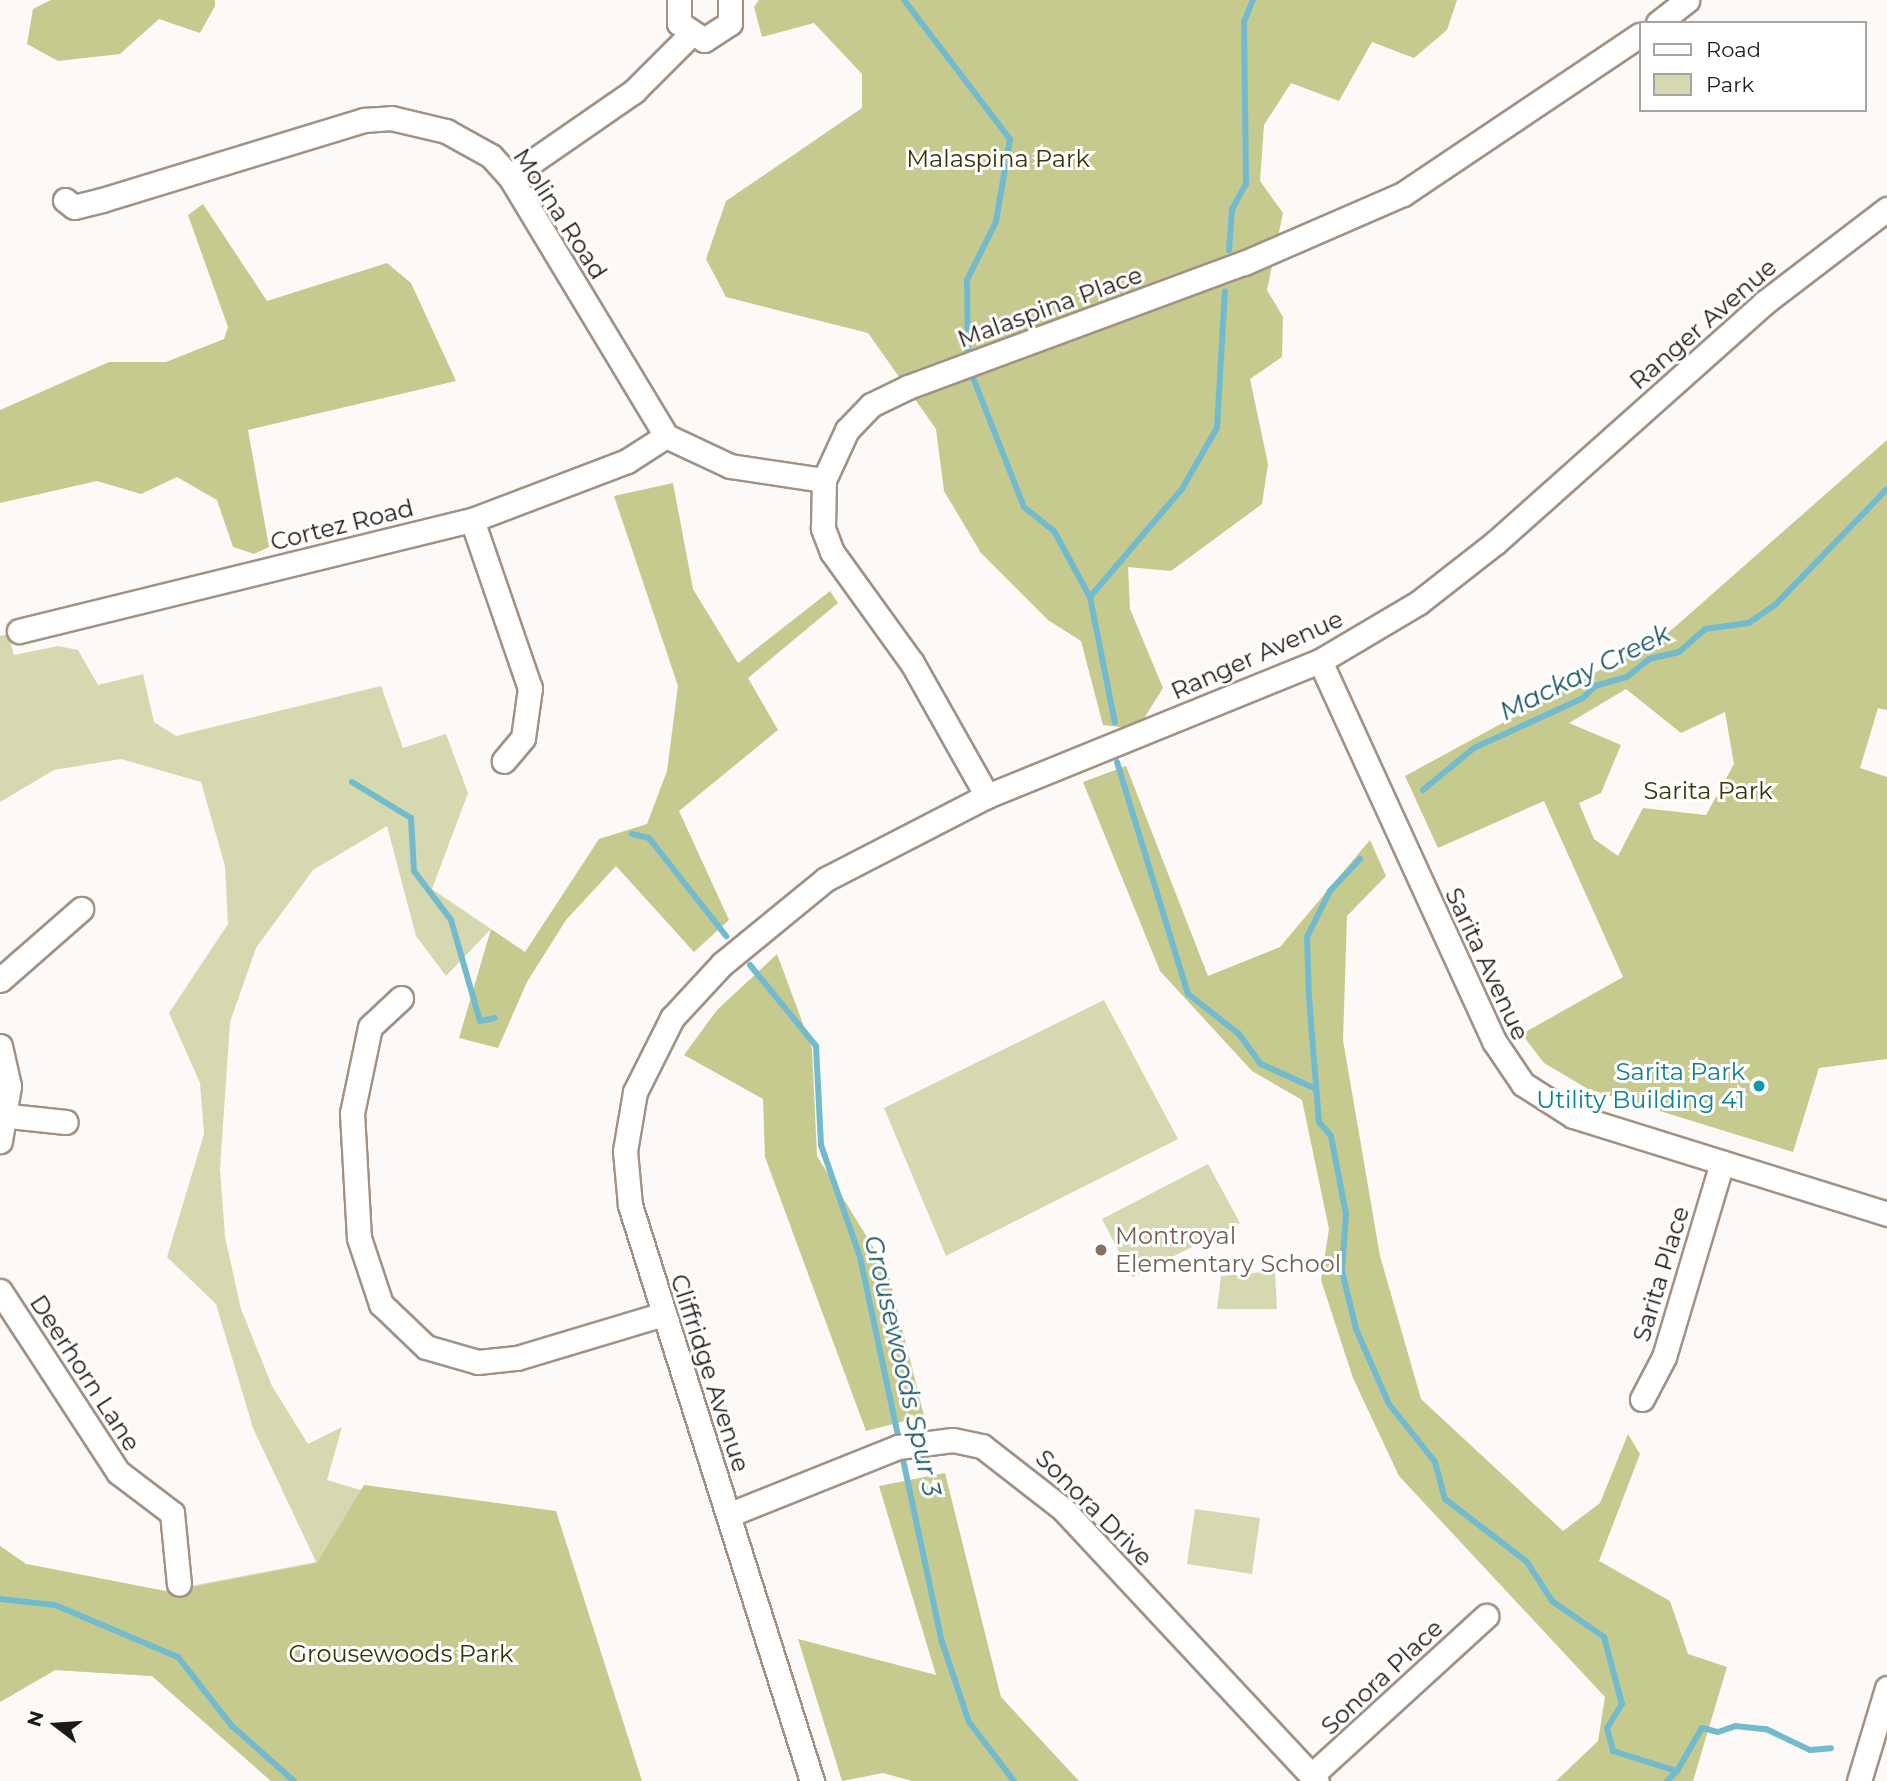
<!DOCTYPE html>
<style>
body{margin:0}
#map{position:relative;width:1887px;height:1781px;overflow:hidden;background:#fdf9f6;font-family:Montserrat,sans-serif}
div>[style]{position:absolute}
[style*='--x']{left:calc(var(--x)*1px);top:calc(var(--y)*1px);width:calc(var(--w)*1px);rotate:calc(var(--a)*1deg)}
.green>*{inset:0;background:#d6d9b0}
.forest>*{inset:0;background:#c7ca8f}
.stream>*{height:6px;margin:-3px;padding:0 3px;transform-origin:3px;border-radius:3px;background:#72bbce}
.roads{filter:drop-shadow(2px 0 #a39183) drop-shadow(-2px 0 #a39183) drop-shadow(0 2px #a39183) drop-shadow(0 -2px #a39183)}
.minor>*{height:23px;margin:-11.5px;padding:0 11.5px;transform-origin:11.5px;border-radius:11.5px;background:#fff}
.dots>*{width:19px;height:19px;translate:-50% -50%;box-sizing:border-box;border:4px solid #fff;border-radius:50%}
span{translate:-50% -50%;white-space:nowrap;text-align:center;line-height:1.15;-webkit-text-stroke:6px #fff;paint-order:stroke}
.park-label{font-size:24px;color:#353707}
.street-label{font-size:24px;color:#201914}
.culture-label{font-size:24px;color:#0d838f}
.right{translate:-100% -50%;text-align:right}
.education-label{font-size:24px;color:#785e54}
.left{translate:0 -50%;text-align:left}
.water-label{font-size:26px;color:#185664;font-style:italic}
.legend{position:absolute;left:1639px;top:21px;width:228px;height:91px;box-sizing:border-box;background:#fff;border:2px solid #a6a3a1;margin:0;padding:9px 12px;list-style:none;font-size:21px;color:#201914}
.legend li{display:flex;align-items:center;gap:14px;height:35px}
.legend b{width:35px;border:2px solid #a6a3a1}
.north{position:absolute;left:21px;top:1690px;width:70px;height:70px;-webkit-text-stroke:5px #fff;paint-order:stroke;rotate:287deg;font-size:19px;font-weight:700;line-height:28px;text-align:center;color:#201914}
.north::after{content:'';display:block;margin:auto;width:24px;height:32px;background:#201914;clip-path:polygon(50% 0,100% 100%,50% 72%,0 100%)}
</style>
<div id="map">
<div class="green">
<i style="clip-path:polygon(8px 634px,14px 655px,58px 646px,78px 650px,98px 685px,143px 674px,154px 722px,176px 736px,381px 686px,403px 748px,446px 734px,468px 793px,432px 889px,491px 929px,446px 976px,416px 936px,387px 826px,313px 870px,256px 948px,230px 1022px,220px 1169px,225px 1237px,241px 1309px,272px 1386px,308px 1444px,342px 1427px,327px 1480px,562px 1550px,271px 1781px,152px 1676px,55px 1670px,0 1702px,0 1546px,26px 1564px,165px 1591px,316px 1562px,253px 1428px,216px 1304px,167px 1257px,204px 1134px,200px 1083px,169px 1013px,228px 924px,225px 866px,201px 782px,121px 759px,54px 770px,0 802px,0 636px)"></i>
<i style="clip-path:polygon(1104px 1000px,1178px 1139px,946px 1256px,884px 1108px)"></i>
<i style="clip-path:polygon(1208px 1164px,1240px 1223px,1132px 1277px,1102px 1219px)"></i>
<i style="clip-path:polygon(1275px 1271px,1277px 1309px,1217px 1309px,1221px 1276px)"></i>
<i style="clip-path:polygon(1195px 1509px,1260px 1518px,1252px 1574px,1187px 1564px)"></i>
</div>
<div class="forest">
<i style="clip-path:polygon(51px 0,215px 0,215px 6px,200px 33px,159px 19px,120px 54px,58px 61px,27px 44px,33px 9px)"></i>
<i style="clip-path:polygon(759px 0,1457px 0,1447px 30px,1414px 58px,1372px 42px,1339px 101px,1291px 83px,1264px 125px,1260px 181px,1283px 213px,1267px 290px,1283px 317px,1282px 357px,1250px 379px,1268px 464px,1262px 504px,1171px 571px,1128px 567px,1130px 609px,1163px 688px,1143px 720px,1127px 728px,1103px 725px,1081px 641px,1048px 620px,981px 553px,944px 491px,936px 429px,868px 333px,726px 297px,706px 259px,726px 201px,862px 108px,862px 74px,814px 23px,762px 37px,754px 7px)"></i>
<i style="clip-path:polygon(203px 204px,267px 301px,387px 263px,411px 283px,456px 381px,248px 430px,269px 547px,254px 554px,233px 547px,217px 500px,177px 477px,141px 494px,97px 481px,0 503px,0 410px,109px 362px,166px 362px,224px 339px,228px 327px,188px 215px)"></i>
<i style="clip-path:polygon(evenodd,1887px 440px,1887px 710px,1878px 708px,1860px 768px,1887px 777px,1887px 1059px,1819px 1068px,1793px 1152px,1588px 1089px,1544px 1063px,1522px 1034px,1623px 977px,1544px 801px,1438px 848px,1405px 776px,1668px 633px,1887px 440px,1626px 689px,1681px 733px,1725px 712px,1734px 764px,1706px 815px,1643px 808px,1618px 856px,1594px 839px,1579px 803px,1601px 793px,1621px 745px,1569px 723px,1626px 689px)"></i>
<i style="clip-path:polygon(673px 483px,693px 589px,738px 663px,830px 591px,838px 603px,748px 678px,778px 730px,679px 811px,729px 920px,694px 952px,616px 866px,566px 920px,527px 982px,498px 1048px,459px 1038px,491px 929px,525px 952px,599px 839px,647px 824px,667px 771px,678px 686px,614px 496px)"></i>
<i style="clip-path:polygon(1126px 766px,1208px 976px,1280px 947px,1370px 840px,1386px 876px,1347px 916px,1343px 1040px,1380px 1256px,1421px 1399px,1563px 1531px,1600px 1503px,1628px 1434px,1640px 1454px,1599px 1561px,1670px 1601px,1688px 1654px,1727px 1667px,1693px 1781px,1556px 1781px,1598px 1741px,1605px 1697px,1399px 1476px,1353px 1378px,1321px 1280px,1329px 1229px,1302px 1100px,1252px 1071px,1160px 971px,1083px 782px)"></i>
<i style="clip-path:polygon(777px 954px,812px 1048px,817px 1156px,888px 1271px,924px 1416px,866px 1431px,765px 1157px,763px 1099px,684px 1055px,717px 1010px)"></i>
<i style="clip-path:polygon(945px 1473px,1001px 1697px,1079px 1781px,912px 1781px,883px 1773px,842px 1781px,798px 1639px,936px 1675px,879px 1486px)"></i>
<i style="clip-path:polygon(364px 1485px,556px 1511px,642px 1781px,271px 1781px,152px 1676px,55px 1670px,0 1702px,0 1546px,26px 1564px,165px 1591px,193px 1587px,317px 1563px)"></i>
</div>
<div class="stream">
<i style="--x:904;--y:0;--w:175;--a:52.7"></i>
<i style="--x:1010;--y:139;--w:84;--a:99.6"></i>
<i style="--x:996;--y:222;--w:65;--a:116.6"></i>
<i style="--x:967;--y:280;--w:79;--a:89.3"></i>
<i style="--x:1229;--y:250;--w:41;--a:-85.8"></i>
<i style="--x:1232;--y:209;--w:29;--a:-61"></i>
<i style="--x:1246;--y:184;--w:162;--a:-90.7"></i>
<i style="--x:1244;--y:22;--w:24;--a:-68"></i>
<i style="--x:970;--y:370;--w:147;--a:68.5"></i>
<i style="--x:1024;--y:507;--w:38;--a:39"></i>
<i style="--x:1054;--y:531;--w:75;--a:61.4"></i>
<i style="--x:1090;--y:597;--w:128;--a:78.8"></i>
<i style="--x:1090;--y:597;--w:142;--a:-49.6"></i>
<i style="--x:1182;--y:489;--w:70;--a:-60.2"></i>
<i style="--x:1217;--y:428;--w:137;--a:-86.7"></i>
<i style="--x:1117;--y:762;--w:243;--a:73"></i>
<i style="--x:1188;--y:994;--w:65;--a:38.1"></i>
<i style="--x:1239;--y:1034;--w:37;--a:54"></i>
<i style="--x:1261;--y:1064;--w:60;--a:24.4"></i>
<i style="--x:352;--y:782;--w:69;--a:31.4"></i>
<i style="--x:411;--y:818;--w:53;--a:86.8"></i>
<i style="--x:414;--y:871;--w:61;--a:52.9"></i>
<i style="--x:451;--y:920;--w:105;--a:74"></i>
<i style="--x:480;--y:1021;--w:15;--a:-11"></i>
<i style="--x:1423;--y:790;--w:66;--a:-39.5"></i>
<i style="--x:1474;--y:748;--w:120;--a:-24.6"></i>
<i style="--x:1583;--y:698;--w:17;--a:-45"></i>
<i style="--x:1595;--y:686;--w:33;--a:-16"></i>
<i style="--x:1627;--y:677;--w:28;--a:-39"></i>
<i style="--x:1649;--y:659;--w:31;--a:-13"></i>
<i style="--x:1679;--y:652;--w:35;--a:-41"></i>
<i style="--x:1705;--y:629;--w:44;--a:-7.8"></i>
<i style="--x:1749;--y:623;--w:32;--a:-35"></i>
<i style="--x:1775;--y:605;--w:161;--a:-46"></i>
<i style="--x:632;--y:834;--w:17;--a:13"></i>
<i style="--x:649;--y:838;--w:125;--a:51.8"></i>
<i style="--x:1360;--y:859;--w:44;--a:133.2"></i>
<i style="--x:1330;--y:891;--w:51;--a:116.6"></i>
<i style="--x:1307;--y:937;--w:61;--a:88.1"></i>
<i style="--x:1309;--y:998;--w:124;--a:85.4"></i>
<i style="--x:1319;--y:1122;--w:18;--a:49"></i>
<i style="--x:1331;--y:1136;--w:79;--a:79.1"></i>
<i style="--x:1346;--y:1214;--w:57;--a:94"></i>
<i style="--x:1342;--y:1271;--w:60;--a:76.4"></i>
<i style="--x:1356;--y:1329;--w:82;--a:66.3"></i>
<i style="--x:1389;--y:1404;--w:74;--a:51.6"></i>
<i style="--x:1435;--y:1462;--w:38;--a:75"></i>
<i style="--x:1445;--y:1499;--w:103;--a:37.5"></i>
<i style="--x:1527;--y:1562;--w:46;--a:57.3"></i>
<i style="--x:1552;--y:1601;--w:63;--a:34.7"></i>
<i style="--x:1604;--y:1637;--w:69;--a:75"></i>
<i style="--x:1622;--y:1704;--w:28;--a:122"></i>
<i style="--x:1607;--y:1728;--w:24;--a:75"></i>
<i style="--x:1613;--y:1751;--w:67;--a:17.4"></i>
<i style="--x:1677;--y:1771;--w:50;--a:-59.8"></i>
<i style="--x:1702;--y:1728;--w:16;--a:14"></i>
<i style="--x:1718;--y:1732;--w:18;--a:-19"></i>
<i style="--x:1735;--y:1726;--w:31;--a:6"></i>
<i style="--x:1766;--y:1729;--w:49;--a:25.5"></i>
<i style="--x:1810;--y:1750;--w:21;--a:-5"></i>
<i style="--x:750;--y:965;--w:104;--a:50.8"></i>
<i style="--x:816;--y:1046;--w:99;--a:87.1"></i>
<i style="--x:821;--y:1145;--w:119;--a:70.8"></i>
<i style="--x:860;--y:1257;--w:394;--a:78"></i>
<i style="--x:942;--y:1642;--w:84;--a:71.4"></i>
<i style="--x:969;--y:1722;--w:74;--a:52.7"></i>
<i style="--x:0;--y:1599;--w:55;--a:6.2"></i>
<i style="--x:55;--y:1605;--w:134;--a:22.9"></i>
<i style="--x:178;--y:1657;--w:88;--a:52"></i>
<i style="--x:232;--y:1726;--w:83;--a:41.6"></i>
<i style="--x:1667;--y:1781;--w:14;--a:-45"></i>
</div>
<div class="roads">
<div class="minor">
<i style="--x:679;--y:0;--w:23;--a:90"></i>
<i style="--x:679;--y:23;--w:30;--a:34"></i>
<i style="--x:704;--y:40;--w:31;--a:-33"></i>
<i style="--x:730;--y:23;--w:23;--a:-90"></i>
<i style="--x:1658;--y:23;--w:37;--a:-38"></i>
<i style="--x:510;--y:177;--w:151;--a:-34.7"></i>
<i style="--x:634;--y:91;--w:79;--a:-45"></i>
<i style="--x:65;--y:200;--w:11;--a:38"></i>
<i style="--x:74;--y:207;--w:29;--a:-14"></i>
<i style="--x:102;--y:200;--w:274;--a:-17"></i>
<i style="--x:364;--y:120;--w:27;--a:-4"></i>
<i style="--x:391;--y:118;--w:57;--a:13.3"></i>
<i style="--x:446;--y:131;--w:51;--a:29.1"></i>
<i style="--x:491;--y:156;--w:28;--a:48"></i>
<i style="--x:510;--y:177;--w:302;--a:58.9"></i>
<i style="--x:666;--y:436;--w:71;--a:25.1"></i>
<i style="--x:730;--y:466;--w:95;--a:8.5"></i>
<i style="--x:472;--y:520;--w:178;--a:71"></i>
<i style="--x:530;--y:688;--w:50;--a:98"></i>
<i style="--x:523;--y:738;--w:30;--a:130"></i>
<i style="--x:19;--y:631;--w:466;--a:-13.8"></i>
<i style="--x:472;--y:520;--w:166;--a:-20.8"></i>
<i style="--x:627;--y:461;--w:46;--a:-32.7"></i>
<i style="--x:1320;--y:661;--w:418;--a:65.4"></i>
<i style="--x:1494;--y:1041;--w:52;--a:56"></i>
<i style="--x:1523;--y:1084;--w:59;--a:32.6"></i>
<i style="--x:1573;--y:1116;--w:329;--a:17.3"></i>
<i style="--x:987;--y:796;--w:153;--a:-119.4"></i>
<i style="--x:912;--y:663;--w:137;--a:-125.8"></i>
<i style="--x:832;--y:552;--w:26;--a:-111"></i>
<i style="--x:823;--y:528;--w:48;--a:-88.8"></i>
<i style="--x:824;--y:480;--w:55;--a:-65.3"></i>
<i style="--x:847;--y:430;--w:35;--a:-46"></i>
<i style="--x:871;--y:405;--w:41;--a:-25.9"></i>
<i style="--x:908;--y:387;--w:358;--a:-20.3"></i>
<i style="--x:1244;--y:263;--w:173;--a:-23.5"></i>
<i style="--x:1403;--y:194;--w:285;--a:-33.9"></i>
<i style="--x:0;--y:980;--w:108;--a:-41.2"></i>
<i style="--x:401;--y:998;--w:42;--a:136.9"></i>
<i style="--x:370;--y:1027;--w:88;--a:101.8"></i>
<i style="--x:352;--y:1113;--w:125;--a:86.8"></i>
<i style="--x:359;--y:1238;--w:70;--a:71.6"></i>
<i style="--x:381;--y:1304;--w:62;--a:43.7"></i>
<i style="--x:426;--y:1347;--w:54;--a:16.1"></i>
<i style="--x:478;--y:1362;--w:39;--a:-6"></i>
<i style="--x:517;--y:1358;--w:153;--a:-16.7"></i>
<i style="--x:0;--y:1046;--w:41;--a:77.3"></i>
<i style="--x:9;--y:1086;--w:56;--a:99.3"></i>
<i style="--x:0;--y:1115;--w:66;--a:6.1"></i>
<i style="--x:0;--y:1291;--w:216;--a:56.9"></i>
<i style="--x:118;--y:1472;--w:68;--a:37.2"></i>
<i style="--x:172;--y:1513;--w:71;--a:84.4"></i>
<i style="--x:1642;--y:1399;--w:47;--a:-62.4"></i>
<i style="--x:1664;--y:1357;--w:203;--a:-73.4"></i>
<i style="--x:728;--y:1515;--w:183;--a:-21.8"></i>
<i style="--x:898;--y:1447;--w:55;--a:-7.3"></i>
<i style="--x:953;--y:1440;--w:30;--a:12"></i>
<i style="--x:982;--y:1446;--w:103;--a:37.9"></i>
<i style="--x:1063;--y:1509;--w:372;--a:47"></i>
<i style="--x:1312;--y:1775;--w:236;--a:-42.4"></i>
<i style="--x:812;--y:1781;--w:604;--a:-107.54"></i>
<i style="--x:630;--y:1205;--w:54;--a:-95.3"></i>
<i style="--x:625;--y:1151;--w:60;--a:-80.4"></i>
<i style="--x:635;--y:1092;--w:83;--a:-63.4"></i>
<i style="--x:672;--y:1018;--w:74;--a:-47.2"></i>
<i style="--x:722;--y:964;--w:134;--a:-39.3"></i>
<i style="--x:826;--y:879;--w:181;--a:-27.3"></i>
<i style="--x:987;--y:796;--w:359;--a:-22.1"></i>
<i style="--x:1320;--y:661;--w:114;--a:-30.6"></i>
<i style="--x:1418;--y:603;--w:99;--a:-38"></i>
<i style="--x:1496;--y:542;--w:359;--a:-41.7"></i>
<i style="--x:1764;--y:303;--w:155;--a:-37.4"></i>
<i style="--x:1859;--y:1781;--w:97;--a:-73.2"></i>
</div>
</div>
<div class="dots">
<i style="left:1759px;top:1086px;background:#0f9aa8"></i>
<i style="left:1101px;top:1250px;background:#8d6e63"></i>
</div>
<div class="park-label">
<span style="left:998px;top:159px">Malaspina Park</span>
<span style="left:1708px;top:791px">Sarita Park</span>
<span style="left:401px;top:1654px">Grousewoods Park</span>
</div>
<div class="street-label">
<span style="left:560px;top:214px;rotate:57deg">Molina Road</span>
<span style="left:1050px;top:307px;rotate:-20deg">Malaspina Place</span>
<span style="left:1703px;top:324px;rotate:-41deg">Ranger Avenue</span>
<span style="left:342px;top:525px;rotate:-14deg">Cortez Road</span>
<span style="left:1257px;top:655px;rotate:-24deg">Ranger Avenue</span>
<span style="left:1487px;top:964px;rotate:65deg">Sarita Avenue</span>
<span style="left:1661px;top:1274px;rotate:-73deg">Sarita Place</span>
<span style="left:85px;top:1373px;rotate:57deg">Deerhorn Lane</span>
<span style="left:710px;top:1373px;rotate:72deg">Cliffridge Avenue</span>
<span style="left:1094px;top:1508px;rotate:45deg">Sonora Drive</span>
<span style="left:1382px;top:1677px;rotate:-43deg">Sonora Place</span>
</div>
<div class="culture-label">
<span class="right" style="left:1745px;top:1086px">Sarita Park<br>Utility Building 41</span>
</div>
<div class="education-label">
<span class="left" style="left:1115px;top:1250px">Montroyal<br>Elementary School</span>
</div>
<div class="water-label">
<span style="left:1585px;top:673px;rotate:-26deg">Mackay Creek</span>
<span style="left:902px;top:1366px;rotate:77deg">Grousewoods Spur 3</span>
</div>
<ul class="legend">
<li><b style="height:9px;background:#fff"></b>Road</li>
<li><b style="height:19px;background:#d6d9b0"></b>Park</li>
</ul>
<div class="north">N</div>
</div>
